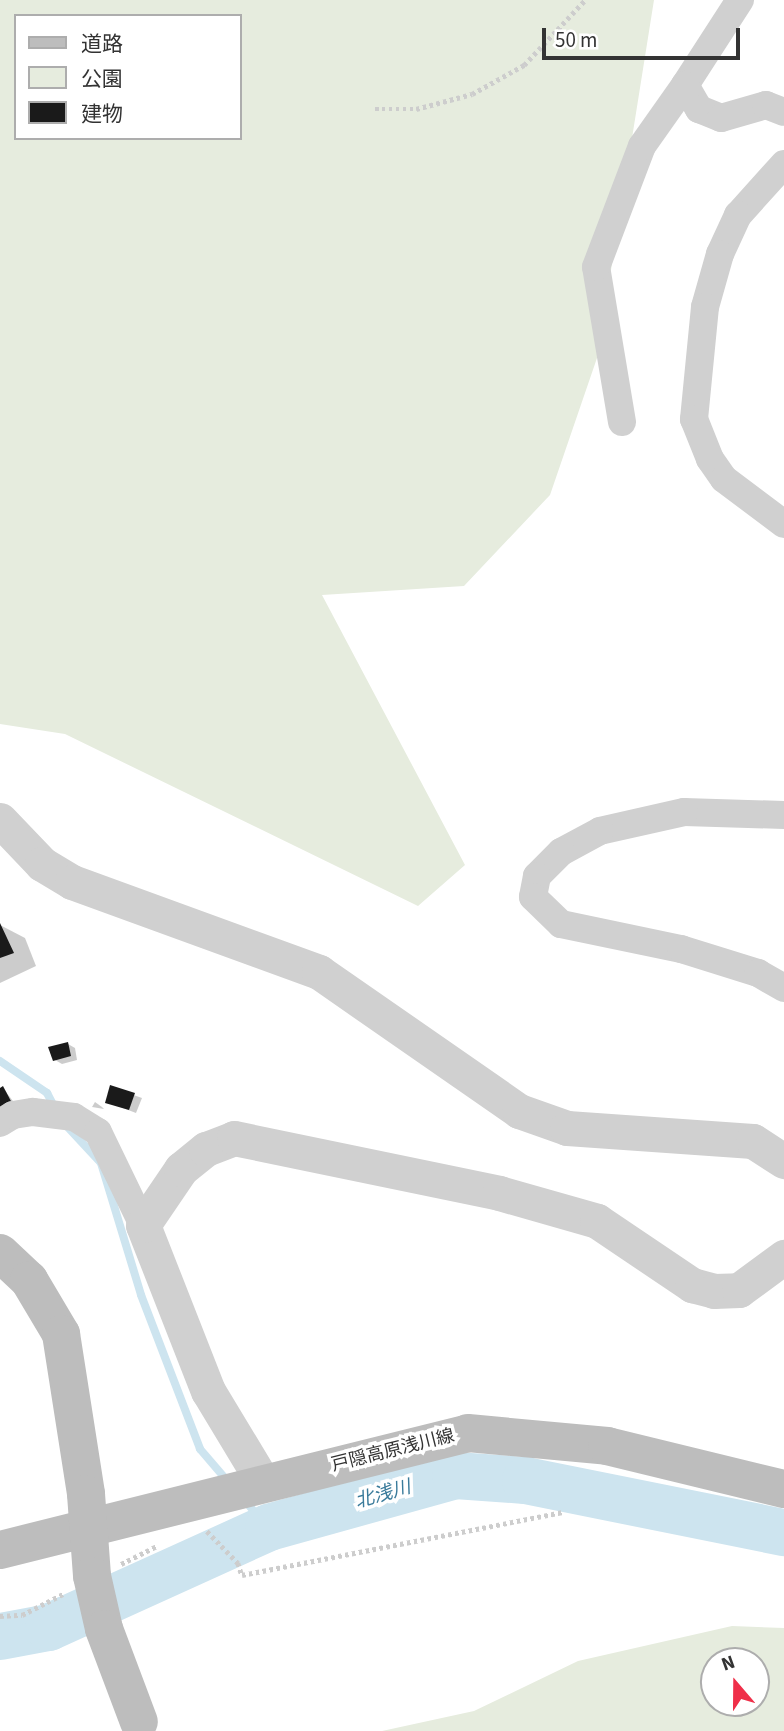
<!DOCTYPE html>
<meta charset="utf-8">
<style>
body{margin:0}
#map{position:relative;width:784px;height:1731px;overflow:hidden;background:#fff;font-family:"Source Sans 3","Noto Sans JP",sans-serif}
div>[style]{position:absolute}
[style*='--x']{left:calc(var(--x)*1px);top:calc(var(--y)*1px);width:calc(var(--w)*1px);rotate:calc(var(--a)*1deg)}
.green>*{inset:0;background:#e6ecde}
.shadow>*{inset:0;background:#0003}
.stream>*{height:8px;margin:-4px;padding:0 4px;transform-origin:4px;border-radius:4px;background:#cde4ef}
.river>*{height:47px;margin:-23.5px;padding:0 23.5px;transform-origin:23.5px;border-radius:23.5px;background:#cde4ef}
.building>*{inset:0;background:#1a1a1a}
.path>*{height:4.5px;margin-top:-2.25px;transform-origin:0;background:repeating-linear-gradient(90deg,#cdcdcd 0 3.5px,transparent 0 7px)}
.minor>*{height:28px;margin:-14px;padding:0 14px;transform-origin:14px;border-radius:14px;background:#d0d0d0}
.tertiary>*{height:35px;margin:-17.5px;padding:0 17.5px;transform-origin:17.5px;border-radius:17.5px;background:#d0d0d0}
.secondary>*{height:38px;margin:-19px;padding:0 19px;transform-origin:19px;border-radius:19px;background:#bdbdbd}
.secondary-bridge>*{height:38px;margin:-19px;padding:0 19px;transform-origin:19px;border-radius:19px;background:#bdbdbd}
span{translate:-50% -50%;white-space:nowrap;text-align:center;line-height:1.15;-webkit-text-stroke:7px #fff;paint-order:stroke}
.street-label{font-size:18px;color:#333}
.water-label{font-size:19px;color:#3a7b9b;font-style:italic}
.legend{position:absolute;left:14px;top:14px;width:228px;height:126px;box-sizing:border-box;background:#fff;border:2px solid #adadad;margin:0;padding:9px 12px;list-style:none;font-size:21px;color:#333}
.legend li{display:flex;align-items:center;gap:14px;height:35px}
.legend b{width:35px;border:2px solid #adadad}
.north{position:absolute;left:700px;top:1647px;width:70px;height:70px;box-sizing:border-box;background:#fff;border:2px solid #adadad;border-radius:50%;rotate:340deg;font-size:19px;font-weight:700;line-height:28px;text-align:center;color:#333}
.north::after{content:'';display:block;margin:auto;width:24px;height:32px;background:#ef2f49;clip-path:polygon(50% 0,100% 100%,50% 72%,0 100%)}
.scale{position:absolute;left:542px;top:28px;width:198px;height:32px;box-sizing:border-box;border:4px solid #333;border-top:0;padding-left:9px;font-size:21px;line-height:24px;white-space:nowrap;color:#333;-webkit-text-stroke:5px #fff;paint-order:stroke}
</style>
<div id="map">
<div class="green">
<i style="clip-path:polygon(evenodd,0 0,654px 0,597px 358px,550px 495px,464px 586px,322px 595px,465px 865px,418px 906px,65px 734px,0 724px,0 0,16px 16px,240px 16px,240px 138px,16px 138px,16px 16px)"></i>
<i style="clip-path:polygon(evenodd,732px 1626px,784px 1628px,784px 1731px,382px 1731px,474px 1711px,578px 1661px,732px 1626px,714px 1661px,756px 1661px,756px 1703px,714px 1703px,714px 1661px)"></i>
</div>
<div class="shadow">
<i style="clip-path:polygon(0 925px,25px 938px,36px 966px,0 983px)"></i>
<i style="clip-path:polygon(68px 1044px,75px 1048px,77px 1060px,62px 1064px,55px 1060px)"></i>
<i style="clip-path:polygon(111px 1087px,142px 1098px,136px 1113px,107px 1102px)"></i>
<i style="clip-path:polygon(3px 1088px,19px 1109px,0 1118px,0 1090px)"></i>
<i style="clip-path:polygon(95px 1102px,102px 1107px,104px 1109px,92px 1107px)"></i>
</div>
<div class="stream">
<i style="--x:0;--y:1061;--w:57;--a:34.2"></i>
<i style="--x:47;--y:1093;--w:17;--a:62"></i>
<i style="--x:63;--y:1122;--w:56;--a:47.2"></i>
<i style="--x:101;--y:1163;--w:138;--a:73.1"></i>
<i style="--x:141;--y:1295;--w:165;--a:69"></i>
<i style="--x:200;--y:1449;--w:45;--a:49.5"></i>
<i style="--x:245;--y:1501;--w:35;--a:49"></i>
</div>
<div class="river">
<i style="--x:0;--y:1636;--w:49;--a:-10.6"></i>
<i style="--x:48;--y:1627;--w:242;--a:-24.4"></i>
<i style="--x:268;--y:1527;--w:194;--a:-15.5"></i>
<i style="--x:455;--y:1475;--w:70;--a:4.1"></i>
<i style="--x:525;--y:1480;--w:264;--a:11.4"></i>
</div>
<div class="building">
<i style="clip-path:polygon(0 923px,14px 953px,0 958px)"></i>
<i style="clip-path:polygon(68px 1042px,71px 1056px,53px 1061px,48px 1047px)"></i>
<i style="clip-path:polygon(110px 1085px,135px 1093px,129px 1110px,105px 1103px)"></i>
<i style="clip-path:polygon(3px 1086px,13px 1105px,0 1111px,0 1088px)"></i>
</div>
<div class="path">
<i style="--x:375;--y:109;--w:41;--a:0"></i>
<i style="--x:416;--y:109;--w:58;--a:-15"></i>
<i style="--x:472;--y:94;--w:60;--a:-29.1"></i>
<i style="--x:524;--y:65;--w:89;--a:-46.8"></i>
<i style="--x:207;--y:1531;--w:45;--a:45.9"></i>
<i style="--x:238;--y:1563;--w:13;--a:72"></i>
<i style="--x:242;--y:1575;--w:327;--a:-11.1"></i>
<i style="--x:121;--y:1564;--w:40;--a:-26.6"></i>
<i style="--x:0;--y:1616;--w:22;--a:-3"></i>
<i style="--x:22;--y:1615;--w:46;--a:-27.1"></i>
</div>
<div class="minor">
<i style="--x:740;--y:0;--w:101;--a:122.9"></i>
<i style="--x:685;--y:85;--w:28;--a:60"></i>
<i style="--x:699;--y:109;--w:24;--a:22"></i>
<i style="--x:721;--y:118;--w:47;--a:-16.1"></i>
<i style="--x:766;--y:105;--w:19;--a:21"></i>
<i style="--x:784;--y:164;--w:69;--a:132"></i>
<i style="--x:738;--y:215;--w:43;--a:114.8"></i>
<i style="--x:720;--y:254;--w:55;--a:105.8"></i>
<i style="--x:705;--y:307;--w:113;--a:95.6"></i>
<i style="--x:694;--y:419;--w:43;--a:68.2"></i>
<i style="--x:710;--y:459;--w:24;--a:55"></i>
<i style="--x:724;--y:479;--w:75;--a:36.9"></i>
<i style="--x:622;--y:422;--w:157;--a:-99.5"></i>
<i style="--x:596;--y:267;--w:129;--a:-69.2"></i>
<i style="--x:642;--y:146;--w:75;--a:-54.8"></i>
<i style="--x:784;--y:815;--w:100;--a:-178.3"></i>
<i style="--x:684;--y:812;--w:86;--a:167.3"></i>
<i style="--x:600;--y:831;--w:44;--a:151.7"></i>
<i style="--x:561;--y:852;--w:34;--a:135"></i>
<i style="--x:537;--y:876;--w:21;--a:101"></i>
<i style="--x:533;--y:897;--w:39;--a:44"></i>
<i style="--x:561;--y:924;--w:123;--a:11.8"></i>
<i style="--x:681;--y:949;--w:81;--a:17.3"></i>
<i style="--x:758;--y:973;--w:30;--a:30"></i>
<i style="--x:0;--y:1123;--w:15;--a:-32"></i>
<i style="--x:13;--y:1115;--w:20;--a:-9"></i>
<i style="--x:33;--y:1112;--w:41;--a:7"></i>
<i style="--x:74;--y:1117;--w:28;--a:32"></i>
<i style="--x:98;--y:1132;--w:103;--a:64.2"></i>
</div>
<div class="tertiary">
<i style="--x:0;--y:820;--w:61;--a:46.3"></i>
<i style="--x:42;--y:864;--w:35;--a:31"></i>
<i style="--x:72;--y:882;--w:263;--a:20"></i>
<i style="--x:319;--y:972;--w:244;--a:34.8"></i>
<i style="--x:519;--y:1111;--w:51;--a:19.5"></i>
<i style="--x:567;--y:1128;--w:186;--a:4"></i>
<i style="--x:753;--y:1141;--w:37;--a:33"></i>
<i style="--x:263;--y:1482;--w:106;--a:-121.1"></i>
<i style="--x:208;--y:1391;--w:178;--a:-111.4"></i>
<i style="--x:143;--y:1225;--w:68;--a:-55.8"></i>
<i style="--x:181;--y:1169;--w:32;--a:-39"></i>
<i style="--x:206;--y:1149;--w:30;--a:-21"></i>
<i style="--x:234;--y:1138;--w:271;--a:11.7"></i>
<i style="--x:499;--y:1193;--w:102;--a:15.9"></i>
<i style="--x:597;--y:1221;--w:115;--a:34"></i>
<i style="--x:692;--y:1285;--w:23;--a:15"></i>
<i style="--x:714;--y:1291;--w:25;--a:-2"></i>
<i style="--x:739;--y:1290;--w:56;--a:-36.3"></i>
</div>
<div class="secondary">
<i style="--x:0;--y:1253;--w:40;--a:43"></i>
<i style="--x:29;--y:1280;--w:63;--a:59.3"></i>
<i style="--x:61;--y:1334;--w:162;--a:81.1"></i>
<i style="--x:0;--y:1550;--w:482;--a:-14"></i>
<i style="--x:468;--y:1433;--w:140;--a:5.3"></i>
<i style="--x:607;--y:1446;--w:182;--a:13.7"></i>
</div>
<div class="secondary-bridge">
<i style="--x:86;--y:1494;--w:82;--a:85.8"></i>
<i style="--x:92;--y:1576;--w:54;--a:77.2"></i>
<i style="--x:104;--y:1629;--w:99;--a:69.4"></i>
</div>
<div class="street-label">
<span style="left:393px;top:1451px;rotate:-14deg">戸隠高原浅川線</span>
</div>
<div class="water-label">
<span style="left:383px;top:1495px;rotate:-16deg">北浅川</span>
</div>
<ul class="legend">
<li><b style="height:9px;background:#bdbdbd"></b>道路</li>
<li><b style="height:19px;background:#e6ecde"></b>公園</li>
<li><b style="height:19px;background:#1a1a1a"></b>建物</li>
</ul>
<div class="north">N</div>
<div class="scale">50 m</div>
</div>
